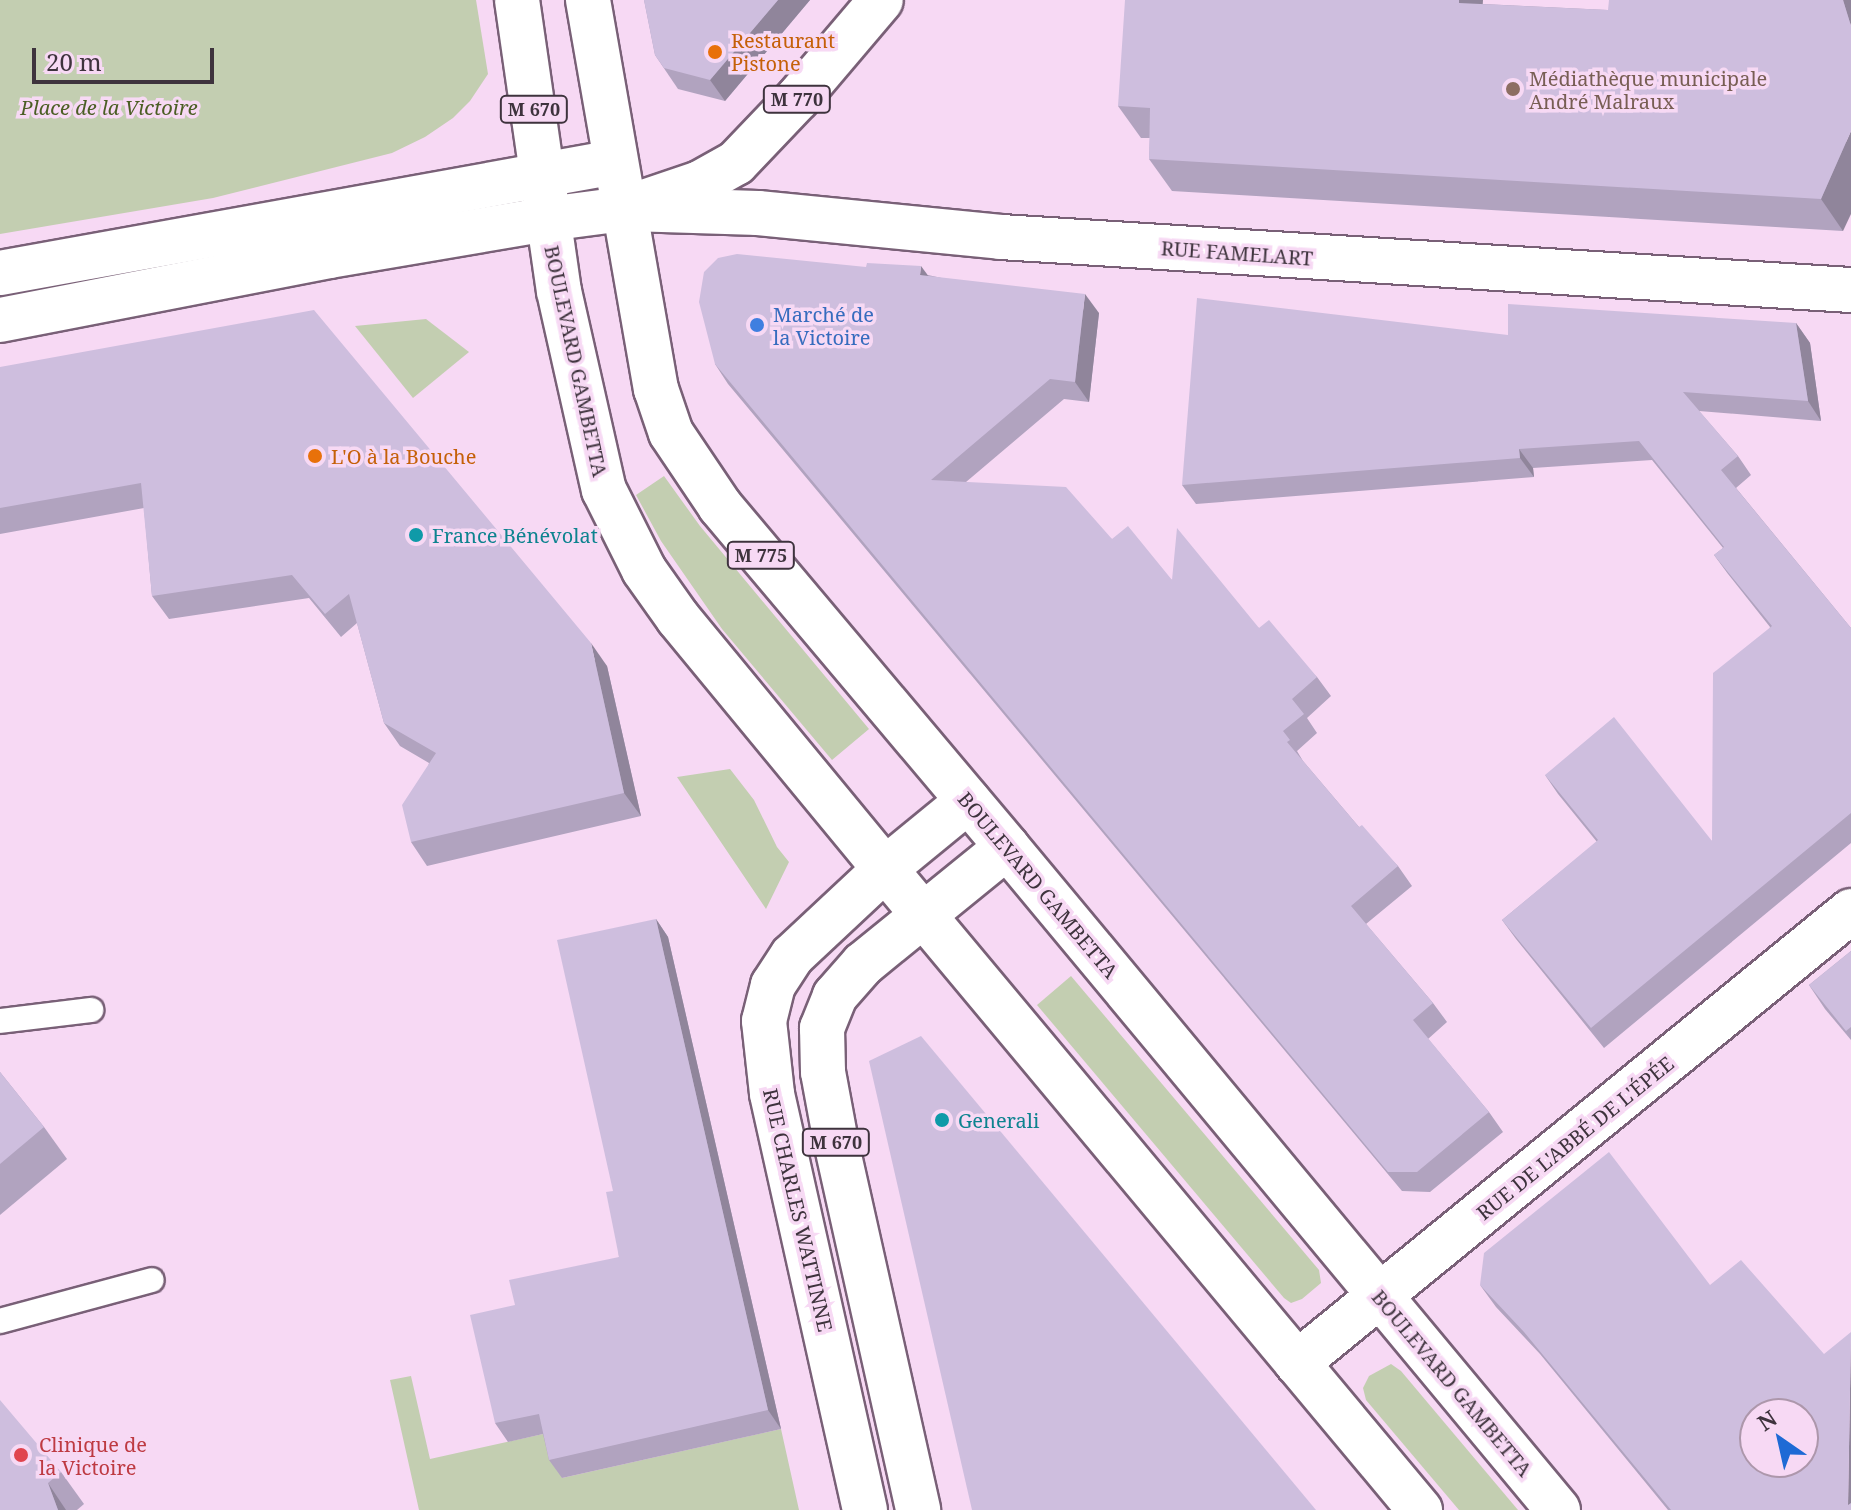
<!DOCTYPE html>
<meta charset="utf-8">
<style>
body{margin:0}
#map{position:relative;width:1851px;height:1510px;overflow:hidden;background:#f7d9f4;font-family:"Noto Serif",serif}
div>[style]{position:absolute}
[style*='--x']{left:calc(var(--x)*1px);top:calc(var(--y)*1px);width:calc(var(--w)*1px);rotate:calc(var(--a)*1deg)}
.green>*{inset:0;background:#c3ceb1}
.roads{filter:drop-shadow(2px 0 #796077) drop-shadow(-2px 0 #796077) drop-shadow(0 2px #796077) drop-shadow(0 -2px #796077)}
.lane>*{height:24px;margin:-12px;padding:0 12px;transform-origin:12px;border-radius:12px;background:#fff}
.street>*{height:44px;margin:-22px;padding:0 22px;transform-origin:22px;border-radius:22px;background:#fff}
.secondary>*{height:44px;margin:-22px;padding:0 22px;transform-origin:22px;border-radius:22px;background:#fff}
.primary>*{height:44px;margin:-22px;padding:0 22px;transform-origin:22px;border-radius:22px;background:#fff}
.wall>*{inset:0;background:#b1a3bf}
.shaded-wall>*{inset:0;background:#90859b}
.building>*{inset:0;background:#cebede}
.dots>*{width:22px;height:22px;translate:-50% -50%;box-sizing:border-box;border:4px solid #f7d9f4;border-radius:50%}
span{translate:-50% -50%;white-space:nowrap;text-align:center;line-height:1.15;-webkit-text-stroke:7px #f7d9f4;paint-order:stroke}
.shield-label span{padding:2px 6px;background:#f7d9f4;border:2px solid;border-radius:6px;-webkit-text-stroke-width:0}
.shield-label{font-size:18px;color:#3e333d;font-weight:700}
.food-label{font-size:20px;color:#c56008}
.left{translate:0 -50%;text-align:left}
.education-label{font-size:20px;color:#785e54}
.park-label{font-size:20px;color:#4b5e24;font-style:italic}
.street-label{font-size:20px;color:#3e333d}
.shop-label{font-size:20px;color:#366cbe}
.culture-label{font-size:20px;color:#0d838f}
.health-label{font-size:20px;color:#be3a42}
.north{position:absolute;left:1739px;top:1398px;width:80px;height:80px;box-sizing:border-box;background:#f7d9f4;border:2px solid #ad97ab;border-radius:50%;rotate:326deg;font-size:22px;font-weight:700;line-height:32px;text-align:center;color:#3e333d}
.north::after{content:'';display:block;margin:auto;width:28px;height:36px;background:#1e6ad5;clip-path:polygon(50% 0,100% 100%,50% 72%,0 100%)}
.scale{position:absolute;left:32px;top:48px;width:182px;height:36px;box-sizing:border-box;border:4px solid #3e333d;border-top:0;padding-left:10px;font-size:24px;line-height:28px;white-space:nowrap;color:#3e333d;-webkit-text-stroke:6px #f7d9f4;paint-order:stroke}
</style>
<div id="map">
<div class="green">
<i style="clip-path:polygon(0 0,476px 0,488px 74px,470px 101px,453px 118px,425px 137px,392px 153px,213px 198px,0 234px)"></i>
<i style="clip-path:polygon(426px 319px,469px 352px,413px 398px,355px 326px)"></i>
<i style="clip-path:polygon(664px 476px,700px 526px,869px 729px,832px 760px,722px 629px,661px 541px,636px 495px)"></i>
<i style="clip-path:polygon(730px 769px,754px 800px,777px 847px,789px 862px,766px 909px,677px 777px)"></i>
<i style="clip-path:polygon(1071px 976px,1319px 1270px,1321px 1283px,1302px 1299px,1291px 1303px,1284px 1298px,1037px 1005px)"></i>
<i style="clip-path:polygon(1391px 1364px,1401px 1371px,1518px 1510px,1459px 1510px,1366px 1400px,1363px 1388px,1369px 1376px)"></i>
<i style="clip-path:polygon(411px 1376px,430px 1459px,552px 1432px,562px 1478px,781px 1429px,799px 1510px,419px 1510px,390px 1380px)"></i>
</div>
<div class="roads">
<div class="lane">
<i style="--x:0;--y:1021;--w:92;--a:-6.9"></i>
<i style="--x:0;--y:1321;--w:157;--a:-15.1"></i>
</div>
<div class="street">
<i style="--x:630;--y:209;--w:128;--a:1.8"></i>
<i style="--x:758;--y:213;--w:244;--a:5.6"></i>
<i style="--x:1001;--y:237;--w:852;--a:3.57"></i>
<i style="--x:1297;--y:1363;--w:715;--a:-39.21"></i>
</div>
<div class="secondary">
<i style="--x:0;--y:273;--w:625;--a:-10.23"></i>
<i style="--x:0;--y:320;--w:335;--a:-11"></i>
<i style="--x:329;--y:256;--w:221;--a:-9.6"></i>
<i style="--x:968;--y:801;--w:107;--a:140.7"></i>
<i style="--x:885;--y:869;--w:835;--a:50.15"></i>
<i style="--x:1007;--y:847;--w:862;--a:50.27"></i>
</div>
<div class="primary">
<i style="--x:517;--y:0;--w:294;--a:81.8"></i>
<i style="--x:559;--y:291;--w:204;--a:77.3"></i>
<i style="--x:604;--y:490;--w:89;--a:63.4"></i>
<i style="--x:644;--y:570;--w:59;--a:54.7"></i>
<i style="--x:678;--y:618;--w:325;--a:50.5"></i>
<i style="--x:885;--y:869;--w:127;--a:136.9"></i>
<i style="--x:792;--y:956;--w:35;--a:123"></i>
<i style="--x:773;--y:985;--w:37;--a:104"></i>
<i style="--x:764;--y:1021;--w:73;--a:83.7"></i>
<i style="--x:772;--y:1094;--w:426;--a:77.4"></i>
<i style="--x:588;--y:0;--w:395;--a:80.1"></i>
<i style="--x:656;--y:389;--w:46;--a:71.2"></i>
<i style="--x:671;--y:433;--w:88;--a:56.1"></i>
<i style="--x:720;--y:506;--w:446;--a:49.9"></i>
<i style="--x:1007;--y:847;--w:186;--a:140.9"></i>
<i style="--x:863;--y:964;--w:43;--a:131.2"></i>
<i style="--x:835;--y:996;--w:35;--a:112"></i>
<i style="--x:822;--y:1028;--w:44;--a:88.7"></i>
<i style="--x:823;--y:1072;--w:71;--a:79.5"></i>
<i style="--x:836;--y:1142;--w:377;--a:77.4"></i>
<i style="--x:547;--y:219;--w:77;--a:-7.5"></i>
<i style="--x:623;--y:209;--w:81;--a:-18.7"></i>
<i style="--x:700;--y:183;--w:41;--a:-29.1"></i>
<i style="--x:736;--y:163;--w:90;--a:-46.4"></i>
<i style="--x:798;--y:98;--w:128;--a:-49.7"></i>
</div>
</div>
<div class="wall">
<i style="clip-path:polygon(644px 0,810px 0,725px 101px,678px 89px,655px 55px)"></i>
<i style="clip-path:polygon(1851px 0,1843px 231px,1172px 191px,1149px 159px,1150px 138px,1141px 138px,1118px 106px,1483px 4px,1608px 10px)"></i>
<i style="clip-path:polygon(928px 275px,1099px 313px,1089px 402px,1064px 399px,966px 482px,1112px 539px,1172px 580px,1259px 628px,1317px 677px,1331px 696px,1307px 718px,1317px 733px,1297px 751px,1303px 761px,1359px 827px,1398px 866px,1412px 886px,1366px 924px,1433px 1003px,1447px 1022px,1428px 1039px,1489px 1112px,1503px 1132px,1430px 1192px,1402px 1191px,728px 384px,715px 364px)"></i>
<i style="clip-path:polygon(1796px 323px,1810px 343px,1821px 421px,1699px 411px,1738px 456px,1751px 475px,1736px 488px,1851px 628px,1851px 843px,1604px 1048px,1516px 939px,1502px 920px,1597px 842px,1558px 794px,1545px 775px,1712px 841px,1770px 627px,1728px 574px,1714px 555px,1723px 548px,1652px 460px,1533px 468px,1534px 477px,1196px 504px,1182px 485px,1508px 335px)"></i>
<i style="clip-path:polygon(0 367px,607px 666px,641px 816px,427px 866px,411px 842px,429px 763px,400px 746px,384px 723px,357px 623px,341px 637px,309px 598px,169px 619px,152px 596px,144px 508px,0 534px)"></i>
<i style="clip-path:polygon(656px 919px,668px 937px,781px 1429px,562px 1478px,549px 1460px,543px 1434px,508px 1442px,495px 1423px,619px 1257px,613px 1191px)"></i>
<i style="clip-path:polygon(1851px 951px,1851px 1040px,1825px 1009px,1809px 985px)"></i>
<i style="clip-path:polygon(0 1072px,44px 1127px,67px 1159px,0 1215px)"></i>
<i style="clip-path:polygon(1480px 1285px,1851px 1510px,1668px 1510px,1540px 1354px,1496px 1307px)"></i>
<i style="clip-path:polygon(61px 1472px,84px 1504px,77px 1510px,0 1510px)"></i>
</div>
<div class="shaded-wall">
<i style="clip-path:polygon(778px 0,810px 0,725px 101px,710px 80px)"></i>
<i style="clip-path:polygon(1459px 0,1483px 0,1481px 34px,1459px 3px)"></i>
<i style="clip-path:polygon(1843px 0,1851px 0,1851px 26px)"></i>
<i style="clip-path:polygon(1851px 131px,1851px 214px,1843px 231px,1821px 199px)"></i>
<i style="clip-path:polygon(921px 266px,935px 285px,920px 275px)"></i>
<i style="clip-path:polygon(1085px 294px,1099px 313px,1089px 402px,1075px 382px)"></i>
<i style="clip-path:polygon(1796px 323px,1810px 343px,1821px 421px,1808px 401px)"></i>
<i style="clip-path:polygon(1519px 449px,1533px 468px,1534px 477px,1520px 458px)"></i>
<i style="clip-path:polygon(591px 643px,607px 666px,641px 816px,624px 793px)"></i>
<i style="clip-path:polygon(656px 919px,668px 937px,781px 1429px,768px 1410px)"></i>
<i style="clip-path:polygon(1851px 1332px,1851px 1509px,1848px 1505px)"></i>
<i style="clip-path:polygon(48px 1483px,66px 1510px,58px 1510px)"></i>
</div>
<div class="building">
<i style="clip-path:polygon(644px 0,778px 0,710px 80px,664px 68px,655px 55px)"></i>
<i style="clip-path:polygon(1125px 0,1459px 0,1459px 3px,1608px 10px,1609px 0,1843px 0,1851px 26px,1851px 131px,1821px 199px,1149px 159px,1150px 108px,1118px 106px)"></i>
<i style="clip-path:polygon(737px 254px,866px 267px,867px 263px,921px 266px,920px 275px,1085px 294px,1075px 382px,1050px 379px,931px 480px,1066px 487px,1112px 539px,1128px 526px,1172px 580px,1177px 528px,1259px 628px,1269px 620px,1317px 677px,1292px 699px,1304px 714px,1283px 731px,1290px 740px,1287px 742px,1359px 827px,1362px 825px,1398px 866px,1351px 906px,1433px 1003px,1413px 1020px,1489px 1112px,1417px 1172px,1388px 1172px,715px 364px,699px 302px,704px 272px,718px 258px)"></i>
<i style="clip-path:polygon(1197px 298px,1508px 335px,1508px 304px,1796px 323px,1808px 401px,1683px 392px,1738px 456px,1721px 470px,1851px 628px,1851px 813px,1591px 1028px,1502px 920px,1598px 840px,1545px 775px,1614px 717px,1712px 841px,1713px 673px,1772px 626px,1714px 555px,1724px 547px,1639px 441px,1519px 449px,1520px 458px,1182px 485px)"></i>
<i style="clip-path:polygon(314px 310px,591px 643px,624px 793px,411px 842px,402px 805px,436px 753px,384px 723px,349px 594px,325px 614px,292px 575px,152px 596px,141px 483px,0 508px,0 367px)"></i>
<i style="clip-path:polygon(656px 919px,768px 1410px,549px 1460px,539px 1414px,495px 1423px,470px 1315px,515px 1305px,509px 1280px,619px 1257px,606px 1192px,613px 1191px,557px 940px)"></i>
<i style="clip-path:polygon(1851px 951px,1851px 1027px,1846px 1031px,1809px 985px)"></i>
<i style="clip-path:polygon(921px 1036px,1316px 1510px,972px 1510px,869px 1061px)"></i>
<i style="clip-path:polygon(0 1072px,44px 1127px,0 1164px)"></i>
<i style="clip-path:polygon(evenodd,1609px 1152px,1710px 1285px,1741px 1260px,1824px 1354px,1851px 1332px,1848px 1505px,1851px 1503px,1851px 1510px,1671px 1510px,1524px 1332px,1480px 1285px,1484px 1253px,1609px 1152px,1755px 1414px,1803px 1414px,1803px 1462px,1755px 1462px,1755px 1414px)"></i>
<i style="clip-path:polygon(0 1400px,61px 1472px,48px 1483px,58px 1510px,0 1510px)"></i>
</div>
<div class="dots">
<i style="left:715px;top:52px;background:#e8710a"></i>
<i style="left:1513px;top:89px;background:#8d6e63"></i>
<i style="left:757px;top:325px;background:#3f7fe0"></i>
<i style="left:315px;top:456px;background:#e8710a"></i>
<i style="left:416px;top:535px;background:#0f9aa8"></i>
<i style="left:942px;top:1120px;background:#0f9aa8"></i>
<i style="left:21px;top:1455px;background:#e0444e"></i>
</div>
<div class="shield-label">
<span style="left:797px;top:99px">M 770</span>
<span style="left:534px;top:109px">M 670</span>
<span style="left:761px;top:555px">M 775</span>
<span style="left:836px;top:1142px">M 670</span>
</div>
<div class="food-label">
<span class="left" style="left:731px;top:52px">Restaurant<br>Pistone</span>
<span class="left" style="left:331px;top:456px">L'O à la Bouche</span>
</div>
<div class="education-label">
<span class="left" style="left:1529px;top:90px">Médiathèque municipale<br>André Malraux</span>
</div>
<div class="park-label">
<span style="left:109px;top:107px">Place de la Victoire</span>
</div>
<div class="street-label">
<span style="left:1237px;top:253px;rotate:4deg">RUE FAMELART</span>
<span style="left:576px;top:361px;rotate:78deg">BOULEVARD GAMBETTA</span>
<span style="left:1038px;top:885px;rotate:50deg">BOULEVARD GAMBETTA</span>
<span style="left:1575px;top:1138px;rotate:-39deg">RUE DE L'ABBÉ DE L'ÉPÉE</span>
<span style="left:798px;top:1210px;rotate:77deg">RUE CHARLES WATTINNE</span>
<span style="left:1452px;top:1383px;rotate:50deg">BOULEVARD GAMBETTA</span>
</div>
<div class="shop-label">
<span class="left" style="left:773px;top:326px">Marché de<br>la Victoire</span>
</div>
<div class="culture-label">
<span class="left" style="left:432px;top:535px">France Bénévolat</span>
<span class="left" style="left:958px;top:1120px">Generali</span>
</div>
<div class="health-label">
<span class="left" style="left:39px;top:1456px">Clinique de<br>la Victoire</span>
</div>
<div class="north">N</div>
<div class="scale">20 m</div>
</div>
